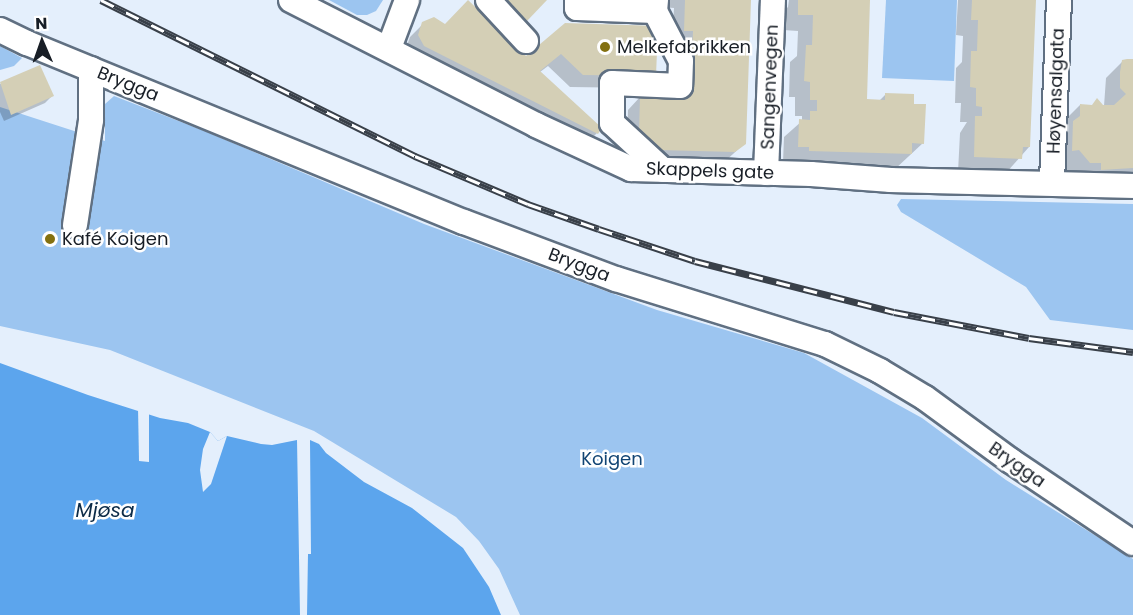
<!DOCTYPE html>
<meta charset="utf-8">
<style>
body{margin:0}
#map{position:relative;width:1133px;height:615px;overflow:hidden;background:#e4effc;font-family:Poppins,sans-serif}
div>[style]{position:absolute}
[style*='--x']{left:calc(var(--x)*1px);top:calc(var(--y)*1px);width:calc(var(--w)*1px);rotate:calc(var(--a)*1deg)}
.green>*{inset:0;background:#9cc5f0}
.water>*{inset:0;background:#5ca5ed}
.pier>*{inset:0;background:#e4effc}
.shadow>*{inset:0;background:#0003}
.building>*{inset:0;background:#d4cfb6}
.roads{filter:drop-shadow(2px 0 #607082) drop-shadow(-2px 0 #607082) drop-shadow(0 2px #607082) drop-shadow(0 -2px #607082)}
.minor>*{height:24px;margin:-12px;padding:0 12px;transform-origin:12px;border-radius:12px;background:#fff}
.rail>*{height:7px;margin-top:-3.5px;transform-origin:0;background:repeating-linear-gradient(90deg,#fff 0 14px,#394049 0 28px);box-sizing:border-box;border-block:2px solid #394049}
.dots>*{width:16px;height:16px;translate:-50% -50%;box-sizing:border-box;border:3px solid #fff;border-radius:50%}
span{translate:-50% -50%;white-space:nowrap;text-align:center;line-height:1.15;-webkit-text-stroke:5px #fff;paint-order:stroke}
.poi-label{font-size:18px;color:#181e26}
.left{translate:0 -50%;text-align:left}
.street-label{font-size:18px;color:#181e26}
.park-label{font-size:18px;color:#124574}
.water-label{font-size:20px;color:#0d2c48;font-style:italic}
.north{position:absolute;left:12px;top:12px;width:60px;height:60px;-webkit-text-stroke:4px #fff;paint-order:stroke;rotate:358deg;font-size:16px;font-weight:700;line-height:24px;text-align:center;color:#181e26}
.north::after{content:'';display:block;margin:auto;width:21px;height:27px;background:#181e26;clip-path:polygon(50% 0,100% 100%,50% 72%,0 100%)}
</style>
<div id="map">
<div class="green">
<i style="clip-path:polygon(329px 0,383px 0,376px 11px,367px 15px,357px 15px)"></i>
<i style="clip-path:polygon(886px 0,957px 0,954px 81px,882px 78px)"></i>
<i style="clip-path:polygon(0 46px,22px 58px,14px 66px,0 70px)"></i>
<i style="clip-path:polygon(114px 96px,207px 132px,424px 224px,657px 310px,804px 353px,922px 418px,1006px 480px,1133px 559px,1133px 615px,520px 615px,499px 569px,479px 541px,456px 517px,314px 431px,110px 350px,0 326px,0 107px,105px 141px,105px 104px)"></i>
<i style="clip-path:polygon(901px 199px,1133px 204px,1133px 330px,1050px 320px,1026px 287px,901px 212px,897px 205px)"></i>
</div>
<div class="water">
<i style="clip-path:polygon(0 363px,88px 395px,160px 418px,188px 423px,210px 432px,218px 441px,227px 436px,261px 444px,272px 445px,297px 440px,310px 440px,319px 444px,326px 453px,364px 482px,412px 508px,463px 548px,489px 587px,501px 615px,0 615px)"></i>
</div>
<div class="pier">
<i style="clip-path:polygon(138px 407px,149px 411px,149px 462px,139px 461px)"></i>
<i style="clip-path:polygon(210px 432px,218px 441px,227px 436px,211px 484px,203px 492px,200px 470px,203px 449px)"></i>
<i style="clip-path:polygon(297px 440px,310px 440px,311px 554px,308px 554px,307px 615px,300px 615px)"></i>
</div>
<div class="shadow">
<i style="clip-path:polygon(493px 0,545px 0,514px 32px)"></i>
<i style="clip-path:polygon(660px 0,750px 0,744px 144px,722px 164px,645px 162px,627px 146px,628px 110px,640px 97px,679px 98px,672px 43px,674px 8px,660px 7px)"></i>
<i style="clip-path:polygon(789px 0,869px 0,865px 101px,879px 101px,885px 95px,912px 105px,923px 143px,894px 170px,783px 162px,784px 137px,802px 121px,802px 116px,795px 116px,795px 97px,789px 97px,790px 62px,797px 56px,798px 31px,783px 30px,783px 12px,788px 7px)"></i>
<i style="clip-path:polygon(958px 0,1034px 0,1029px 147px,1005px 174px,958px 172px,960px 133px,967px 122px,960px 122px,961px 103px,955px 103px,956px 68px,962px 62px,963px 36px,956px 35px)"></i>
<i style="clip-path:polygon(423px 24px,445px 25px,526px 58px,566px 24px,642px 88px,570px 87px,548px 66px,540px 72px,597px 133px,584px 146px,406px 48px,410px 37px)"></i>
<i style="clip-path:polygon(1122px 62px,1133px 62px,1133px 178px,1074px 178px,1063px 166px,1064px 121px,1080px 105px,1104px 106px,1106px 78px)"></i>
<i style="clip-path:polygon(39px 67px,52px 96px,45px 103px,4px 121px,0 112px,0 84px)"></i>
</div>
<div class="building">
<i style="clip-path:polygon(468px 0,526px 56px,565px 23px,658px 26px,656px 76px,583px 75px,561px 54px,540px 71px,602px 128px,598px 134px,424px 46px,418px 35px,422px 22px,434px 17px,445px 24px)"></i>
<i style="clip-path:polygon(505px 0,547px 0,527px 21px)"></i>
<i style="clip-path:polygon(685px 0,751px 0,746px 144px,735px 152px,658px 150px,639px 133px,640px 96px,690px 97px,693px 31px,684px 31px)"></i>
<i style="clip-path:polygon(798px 0,870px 0,867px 99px,885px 100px,885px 93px,914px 94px,914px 104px,926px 104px,924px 144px,912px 143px,912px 154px,809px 151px,809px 147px,798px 147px,799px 119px,810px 120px,810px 111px,817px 111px,817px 100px,810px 100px,810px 82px,804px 81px,806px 45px,812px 45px,813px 15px,798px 15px)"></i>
<i style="clip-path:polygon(972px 0,1036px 0,1030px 147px,1023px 147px,1022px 159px,974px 157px,975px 116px,982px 116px,982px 107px,976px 106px,976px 88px,970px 87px,971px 51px,977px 51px,978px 20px,971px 20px)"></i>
<i style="clip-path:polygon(1127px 59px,1133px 59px,1133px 168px,1101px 170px,1101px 163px,1090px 163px,1079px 150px,1072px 151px,1073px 121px,1080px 116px,1080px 104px,1092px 105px,1097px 98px,1103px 105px,1114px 105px,1126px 94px,1120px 88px,1120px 72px,1122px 60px)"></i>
<i style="clip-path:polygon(40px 65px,54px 96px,11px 115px,0 82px)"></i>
</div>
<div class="roads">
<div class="minor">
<i style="--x:291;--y:0;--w:275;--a:27"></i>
<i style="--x:536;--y:125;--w:105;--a:24.9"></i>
<i style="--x:631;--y:169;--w:180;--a:1.6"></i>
<i style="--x:811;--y:174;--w:80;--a:4.3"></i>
<i style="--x:891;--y:180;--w:242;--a:1.4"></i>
<i style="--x:488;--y:0;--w:56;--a:47.2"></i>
<i style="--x:577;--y:0;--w:8;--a:90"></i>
<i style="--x:577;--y:8;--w:78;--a:2.2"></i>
<i style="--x:656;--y:0;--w:11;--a:95"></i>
<i style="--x:655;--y:11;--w:56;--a:62.5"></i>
<i style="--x:681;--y:61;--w:25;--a:92"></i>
<i style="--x:680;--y:86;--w:68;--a:-177.5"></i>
<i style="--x:612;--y:83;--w:40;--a:90"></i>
<i style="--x:612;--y:123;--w:69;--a:42.7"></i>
<i style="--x:0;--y:30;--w:30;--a:26"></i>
<i style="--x:27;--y:43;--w:472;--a:22.3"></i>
<i style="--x:464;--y:222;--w:162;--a:20.6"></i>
<i style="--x:616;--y:279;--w:219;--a:17.3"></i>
<i style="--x:825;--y:344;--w:61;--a:26.1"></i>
<i style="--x:880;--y:371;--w:52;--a:31"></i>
<i style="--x:925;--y:398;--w:107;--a:36.2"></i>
<i style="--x:1011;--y:461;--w:147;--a:33.9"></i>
<i style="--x:389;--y:48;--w:51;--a:-69.4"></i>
<i style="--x:766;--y:173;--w:173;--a:-87.7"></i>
<i style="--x:1052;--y:182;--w:182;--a:-87.8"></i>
<i style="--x:75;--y:225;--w:106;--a:-81.3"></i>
<i style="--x:91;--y:120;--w:51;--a:-90"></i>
</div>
</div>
<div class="rail">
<i style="--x:101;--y:0;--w:351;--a:26.4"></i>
<i style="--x:415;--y:156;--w:123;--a:23"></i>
<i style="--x:528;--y:204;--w:75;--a:19.4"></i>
<i style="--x:599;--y:229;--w:101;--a:18.4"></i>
<i style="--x:695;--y:261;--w:205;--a:14.4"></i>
<i style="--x:894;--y:312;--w:137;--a:10.9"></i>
<i style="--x:1029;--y:338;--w:105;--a:7.7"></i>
</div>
<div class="dots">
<i style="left:605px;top:47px;background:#837010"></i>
<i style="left:50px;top:239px;background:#837010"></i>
</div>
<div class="poi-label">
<span class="left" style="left:617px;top:47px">Melkefabrikken</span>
<span class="left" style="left:62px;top:239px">Kafé Koigen</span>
</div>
<div class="street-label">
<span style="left:128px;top:84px;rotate:22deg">Brygga</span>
<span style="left:770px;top:87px;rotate:-88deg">Sangenvegen</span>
<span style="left:1056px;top:91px;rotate:-88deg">Høyensalgata</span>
<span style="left:710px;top:171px;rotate:2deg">Skappels gate</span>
<span style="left:579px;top:265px;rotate:21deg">Brygga</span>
<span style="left:1017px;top:465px;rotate:35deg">Brygga</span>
</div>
<div class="park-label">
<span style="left:612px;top:459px">Koigen</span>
</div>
<div class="water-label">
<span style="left:105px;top:510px">Mjøsa</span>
</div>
<div class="north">N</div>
</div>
